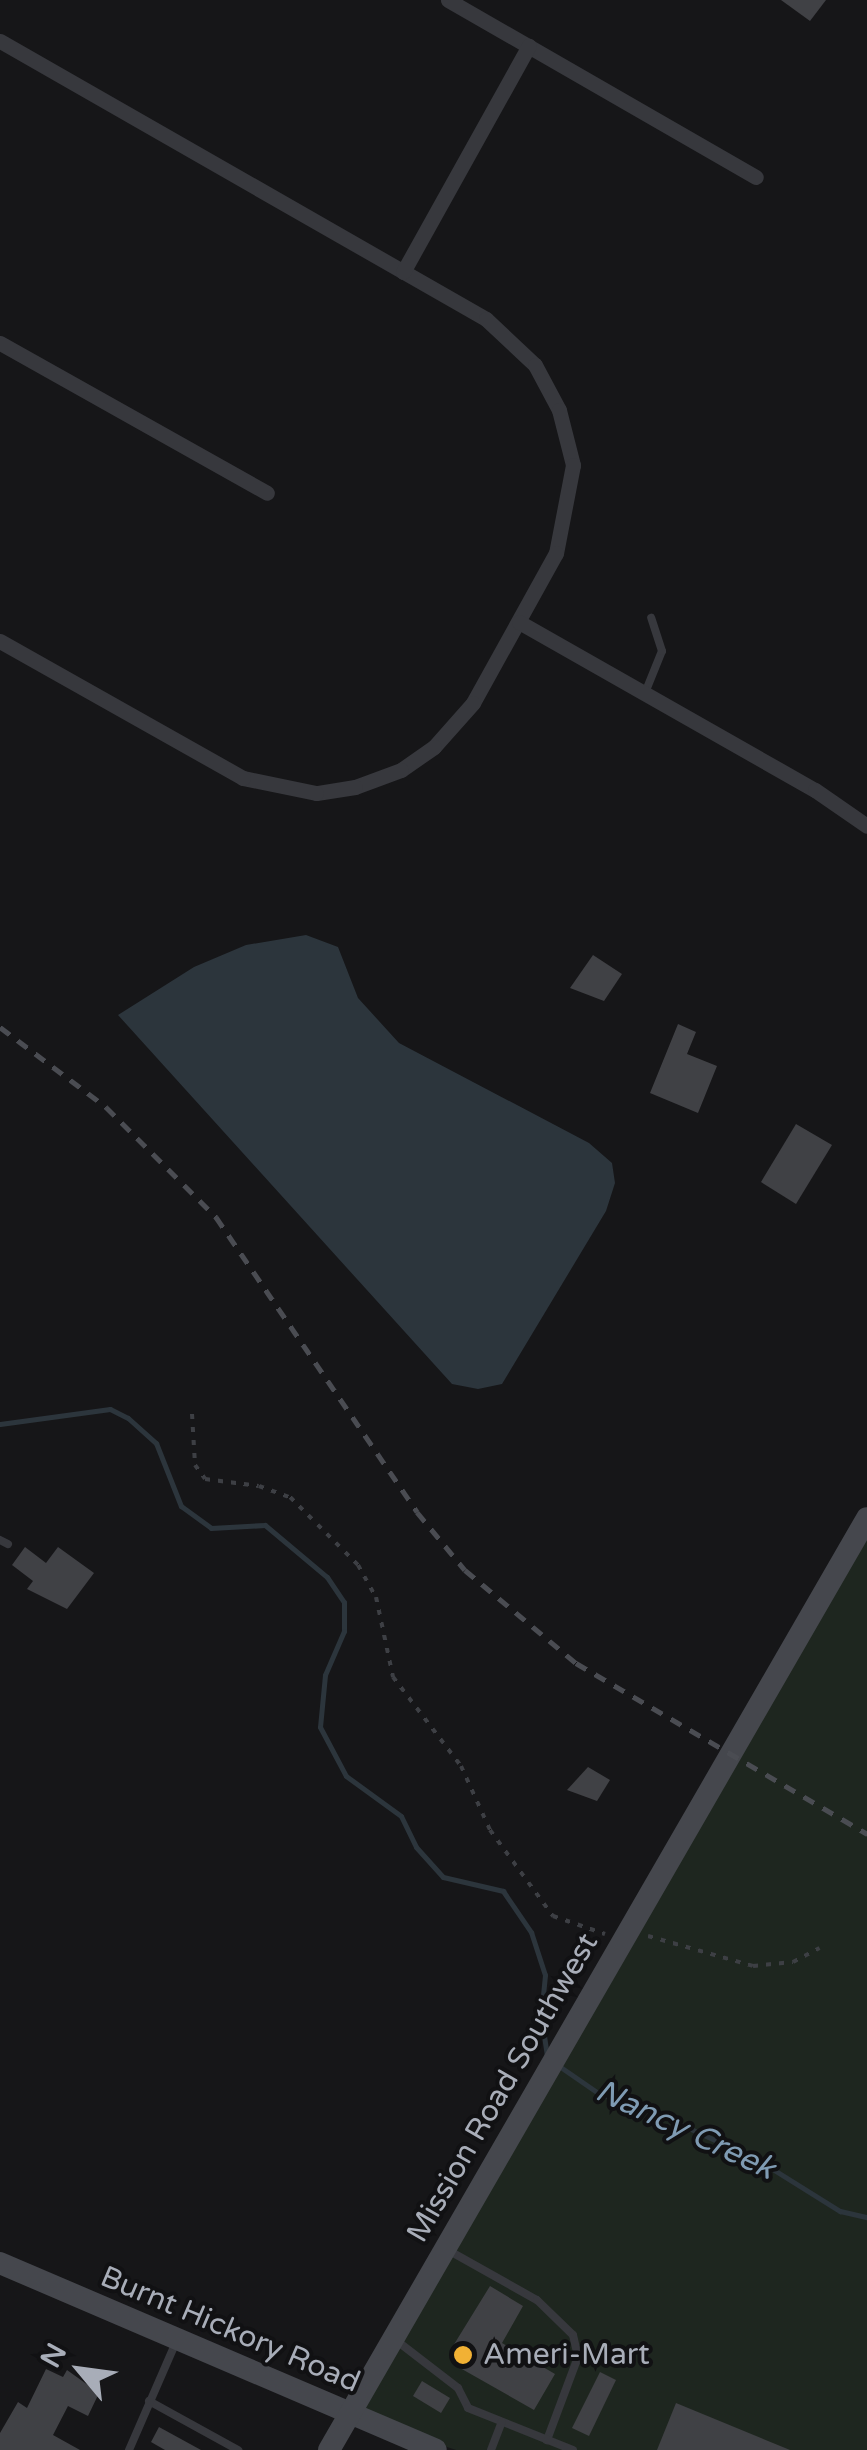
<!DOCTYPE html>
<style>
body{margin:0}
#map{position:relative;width:867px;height:2450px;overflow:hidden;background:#161618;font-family:"Varela Round",sans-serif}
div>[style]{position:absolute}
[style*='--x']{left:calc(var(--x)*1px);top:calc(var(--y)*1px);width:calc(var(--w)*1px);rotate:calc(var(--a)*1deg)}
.green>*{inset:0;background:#1e261f}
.water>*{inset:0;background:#2c353c}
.stream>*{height:5px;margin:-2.5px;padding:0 2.5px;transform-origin:2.5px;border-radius:2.5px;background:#2c353c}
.building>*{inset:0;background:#404145}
.path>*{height:4px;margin-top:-2px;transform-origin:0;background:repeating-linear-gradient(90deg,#3d3f44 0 5px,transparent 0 13px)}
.lane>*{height:8px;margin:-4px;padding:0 4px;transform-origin:4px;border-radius:4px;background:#37383d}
.street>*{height:15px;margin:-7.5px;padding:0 7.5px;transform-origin:7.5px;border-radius:7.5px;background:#37383d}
.secondary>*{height:22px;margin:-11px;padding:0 11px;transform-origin:11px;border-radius:11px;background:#45474d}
.rail>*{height:5px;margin-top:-2.5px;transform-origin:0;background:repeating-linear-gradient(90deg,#4a4c52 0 12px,transparent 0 22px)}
.dots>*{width:28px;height:28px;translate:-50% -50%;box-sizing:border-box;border:5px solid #111113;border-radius:50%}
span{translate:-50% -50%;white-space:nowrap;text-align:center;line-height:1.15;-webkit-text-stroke:8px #111113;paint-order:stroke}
.street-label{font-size:30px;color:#a8adb8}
.poi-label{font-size:30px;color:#a8adb8}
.left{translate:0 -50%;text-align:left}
.water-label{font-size:32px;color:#7f9bb3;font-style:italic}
.north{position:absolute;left:30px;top:2320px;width:100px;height:100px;-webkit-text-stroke:8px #111113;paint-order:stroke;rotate:299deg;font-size:28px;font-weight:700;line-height:40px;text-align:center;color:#a8adb8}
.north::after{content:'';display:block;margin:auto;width:35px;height:45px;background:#a8adb8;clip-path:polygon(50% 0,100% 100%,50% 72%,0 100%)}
</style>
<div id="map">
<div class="green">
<i style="clip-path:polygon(867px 1539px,867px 2450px,456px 2450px,349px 2414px)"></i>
</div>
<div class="water">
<i style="clip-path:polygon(306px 935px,338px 947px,358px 998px,399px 1043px,589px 1143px,612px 1163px,615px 1183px,606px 1211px,502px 1384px,478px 1389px,452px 1384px,118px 1015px,194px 967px,246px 945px)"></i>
</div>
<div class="stream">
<i style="--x:0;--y:1424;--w:111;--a:-7.8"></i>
<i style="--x:110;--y:1409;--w:20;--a:27"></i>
<i style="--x:128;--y:1418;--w:38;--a:42"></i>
<i style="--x:156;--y:1443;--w:68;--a:68.4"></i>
<i style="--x:181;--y:1506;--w:37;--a:36"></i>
<i style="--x:211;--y:1528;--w:54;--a:-3.2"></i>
<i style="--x:265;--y:1525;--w:81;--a:40"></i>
<i style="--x:327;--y:1577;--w:30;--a:56"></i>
<i style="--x:344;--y:1602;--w:29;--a:90"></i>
<i style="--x:344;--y:1631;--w:48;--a:113.4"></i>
<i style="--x:325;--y:1675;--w:52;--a:95.5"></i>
<i style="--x:320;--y:1727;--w:55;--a:62"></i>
<i style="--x:346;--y:1776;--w:68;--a:36"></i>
<i style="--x:401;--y:1816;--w:34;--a:64"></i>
<i style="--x:416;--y:1847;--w:40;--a:48"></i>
<i style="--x:443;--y:1877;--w:62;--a:13.1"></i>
<i style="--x:503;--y:1891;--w:50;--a:55.7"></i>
<i style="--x:531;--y:1932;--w:45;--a:72"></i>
<i style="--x:545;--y:1975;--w:40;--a:95.7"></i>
<i style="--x:541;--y:2015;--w:41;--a:81.7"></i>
<i style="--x:559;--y:2066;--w:51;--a:34.6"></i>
<i style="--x:601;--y:2095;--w:30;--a:12"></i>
<i style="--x:630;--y:2101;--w:141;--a:24.7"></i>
<i style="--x:758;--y:2160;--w:97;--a:31.9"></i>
<i style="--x:840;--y:2211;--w:28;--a:13"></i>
</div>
<div class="building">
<i style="clip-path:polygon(781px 0,826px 0,810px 21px)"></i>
<i style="clip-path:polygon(593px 955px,622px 974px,604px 1001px,570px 988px)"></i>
<i style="clip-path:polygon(678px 1024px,696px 1032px,687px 1054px,717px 1066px,698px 1113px,650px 1093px)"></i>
<i style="clip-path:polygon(796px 1124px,832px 1145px,796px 1204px,761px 1182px)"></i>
<i style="clip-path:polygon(25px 1547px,46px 1563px,58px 1547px,94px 1573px,67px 1609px,27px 1589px,33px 1581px,12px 1565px)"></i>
<i style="clip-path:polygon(588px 1767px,610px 1780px,597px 1801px,567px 1790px)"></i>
<i style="clip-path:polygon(490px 2286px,523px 2306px,502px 2343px,555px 2374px,534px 2410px,453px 2364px,453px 2346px)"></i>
<i style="clip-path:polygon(46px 2369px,63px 2377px,67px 2370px,99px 2393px,88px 2416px,68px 2406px,53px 2435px,80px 2450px,0 2450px,0 2433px,18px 2402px,27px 2408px)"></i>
<i style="clip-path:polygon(600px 2372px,616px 2380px,589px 2436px,572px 2428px)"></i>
<i style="clip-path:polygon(422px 2381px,450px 2398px,441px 2413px,413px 2396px)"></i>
<i style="clip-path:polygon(676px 2403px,790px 2450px,657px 2450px)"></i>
<i style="clip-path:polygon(159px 2427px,201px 2450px,165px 2450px,151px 2442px)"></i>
</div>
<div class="path">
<i style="--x:192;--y:1414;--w:51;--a:86.6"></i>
<i style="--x:195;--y:1465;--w:17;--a:54"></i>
<i style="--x:205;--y:1479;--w:54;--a:7.4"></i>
<i style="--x:259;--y:1486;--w:33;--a:20"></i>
<i style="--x:290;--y:1497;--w:96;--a:45"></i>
<i style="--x:358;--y:1565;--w:37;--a:61"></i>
<i style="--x:376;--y:1597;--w:82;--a:78"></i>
<i style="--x:393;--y:1677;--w:112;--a:52.6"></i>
<i style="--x:461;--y:1766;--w:70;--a:65.6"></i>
<i style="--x:490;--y:1830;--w:107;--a:53.8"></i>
<i style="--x:553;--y:1916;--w:55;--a:19.1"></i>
<i style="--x:648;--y:1936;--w:109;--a:15.9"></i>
<i style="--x:753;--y:1966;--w:40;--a:-5.7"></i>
<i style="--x:793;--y:1962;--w:30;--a:-28"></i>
</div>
<div class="lane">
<i style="--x:645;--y:693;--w:45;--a:-68"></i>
<i style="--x:662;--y:651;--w:35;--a:-108"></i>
<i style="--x:0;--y:1540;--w:9;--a:27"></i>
<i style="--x:446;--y:2249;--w:104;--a:29.3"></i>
<i style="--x:537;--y:2300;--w:50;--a:44.2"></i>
<i style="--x:573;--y:2335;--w:23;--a:77"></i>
<i style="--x:578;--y:2357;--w:89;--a:110.5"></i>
<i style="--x:397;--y:2341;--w:77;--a:37.6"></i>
<i style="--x:458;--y:2388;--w:22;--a:63"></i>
<i style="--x:468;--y:2408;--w:113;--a:21.8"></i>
<i style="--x:149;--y:2401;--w:102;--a:28.8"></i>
<i style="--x:129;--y:2450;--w:118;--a:-66.5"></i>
<i style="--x:491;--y:2450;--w:30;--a:-69"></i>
</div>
<div class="street">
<i style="--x:448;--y:0;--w:355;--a:29.9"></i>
<i style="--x:0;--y:41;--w:560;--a:29.77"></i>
<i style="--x:486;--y:319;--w:67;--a:43.2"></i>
<i style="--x:535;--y:365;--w:51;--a:61.9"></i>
<i style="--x:559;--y:410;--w:57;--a:75.7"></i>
<i style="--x:573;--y:465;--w:90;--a:100.9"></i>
<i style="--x:556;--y:553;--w:171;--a:119"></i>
<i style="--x:473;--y:703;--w:59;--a:131.6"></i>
<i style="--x:434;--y:747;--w:40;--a:145.1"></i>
<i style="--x:401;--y:770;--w:49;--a:159.7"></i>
<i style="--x:355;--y:787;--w:39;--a:171"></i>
<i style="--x:316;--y:793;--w:75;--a:-168.4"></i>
<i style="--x:243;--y:778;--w:279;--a:-150.6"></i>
<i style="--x:403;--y:272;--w:259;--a:-60.9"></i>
<i style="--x:0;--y:343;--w:306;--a:29.3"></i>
<i style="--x:519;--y:622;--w:340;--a:29.6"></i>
<i style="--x:815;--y:790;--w:63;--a:34.7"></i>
</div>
<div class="secondary">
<i style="--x:0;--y:2263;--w:474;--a:23.2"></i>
<i style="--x:329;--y:2450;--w:1076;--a:-60"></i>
</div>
<div class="rail">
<i style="--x:0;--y:1027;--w:133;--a:37"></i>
<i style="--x:106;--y:1107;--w:156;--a:45"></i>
<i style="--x:216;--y:1217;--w:357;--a:55.7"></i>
<i style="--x:417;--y:1512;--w:75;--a:50.4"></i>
<i style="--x:465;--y:1570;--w:145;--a:40"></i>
<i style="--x:576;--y:1663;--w:338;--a:30.4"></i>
</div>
<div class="dots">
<i style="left:463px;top:2355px;background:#f2b134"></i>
</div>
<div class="street-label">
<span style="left:503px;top:2088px;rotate:-60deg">Mission Road Southwest</span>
<span style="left:230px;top:2330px;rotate:23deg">Burnt Hickory Road</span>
</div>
<div class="poi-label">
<span class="left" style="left:483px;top:2355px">Ameri-Mart</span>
</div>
<div class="water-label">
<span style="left:685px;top:2130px;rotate:25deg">Nancy Creek</span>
</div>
<div class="north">N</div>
</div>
